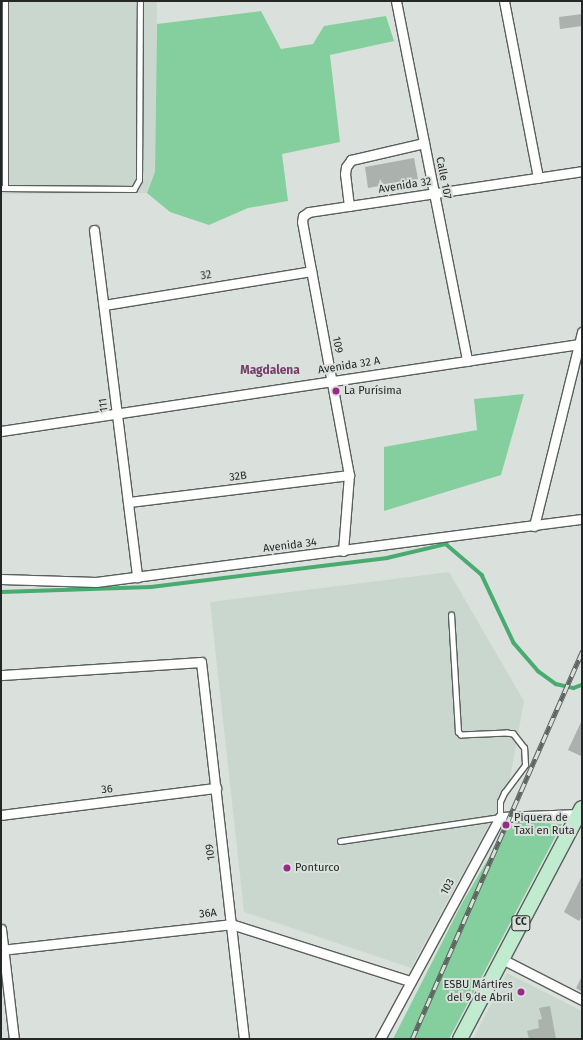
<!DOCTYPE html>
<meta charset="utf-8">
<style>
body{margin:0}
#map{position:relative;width:583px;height:1040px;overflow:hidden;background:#dae1dc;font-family:"Fira Sans",sans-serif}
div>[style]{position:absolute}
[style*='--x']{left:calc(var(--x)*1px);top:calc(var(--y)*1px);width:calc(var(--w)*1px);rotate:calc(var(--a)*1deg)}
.built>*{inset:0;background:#cad7ce}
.green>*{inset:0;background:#85cf9e}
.stream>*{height:3.5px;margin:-1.75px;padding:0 1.75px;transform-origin:1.75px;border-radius:1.75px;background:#49ab70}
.building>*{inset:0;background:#abb2ad}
.roads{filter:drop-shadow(1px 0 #59605b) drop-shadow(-1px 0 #59605b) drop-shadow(0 1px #59605b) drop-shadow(0 -1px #59605b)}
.service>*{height:4.5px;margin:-2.25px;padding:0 2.25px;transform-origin:2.25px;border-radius:2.25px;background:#fff}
.minor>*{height:9px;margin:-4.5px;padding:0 4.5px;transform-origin:4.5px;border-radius:4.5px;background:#fff}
.primary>*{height:14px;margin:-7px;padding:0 7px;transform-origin:7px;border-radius:7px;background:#c1ebcf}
.rail>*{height:4.5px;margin-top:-2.25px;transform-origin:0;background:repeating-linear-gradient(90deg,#dae1dc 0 9px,#5f6461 0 18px);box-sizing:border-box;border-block:1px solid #5f6461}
.dots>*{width:11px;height:11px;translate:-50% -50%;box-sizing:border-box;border:2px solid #dae1dc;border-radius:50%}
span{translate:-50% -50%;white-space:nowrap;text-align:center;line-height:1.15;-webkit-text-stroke:4px #dae1dc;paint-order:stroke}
.shield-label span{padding:1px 3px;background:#dae1dc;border:1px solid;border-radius:3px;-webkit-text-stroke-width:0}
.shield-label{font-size:10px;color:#242725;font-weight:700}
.street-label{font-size:11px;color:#242725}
.poi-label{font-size:11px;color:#242725}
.left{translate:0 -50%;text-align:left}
.right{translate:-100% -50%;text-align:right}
.neighbourhood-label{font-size:12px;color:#753d6a;font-weight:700}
.frame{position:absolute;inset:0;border:2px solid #242725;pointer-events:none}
</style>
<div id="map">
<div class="built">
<i style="clip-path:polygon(1px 1px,157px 1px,155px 172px,147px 193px,1px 194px)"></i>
<i style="clip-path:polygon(449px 572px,524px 701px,508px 790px,411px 968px,244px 912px,210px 602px)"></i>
<i style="clip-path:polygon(507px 973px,582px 1011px,582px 1039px,473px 1039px)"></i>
</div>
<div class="green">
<i style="clip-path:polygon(261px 11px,281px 49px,313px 44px,324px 26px,386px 16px,394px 41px,330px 55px,340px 142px,282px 154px,288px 201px,248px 208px,209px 225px,170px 212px,147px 193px,155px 172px,157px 24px)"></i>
<i style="clip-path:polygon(524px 394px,501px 475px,384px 511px,384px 447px,477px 430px,474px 399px)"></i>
<i style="clip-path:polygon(520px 822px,562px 824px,449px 1039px,393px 1039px,461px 905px,504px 832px,508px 826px)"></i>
</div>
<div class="stream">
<i style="--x:1;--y:592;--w:150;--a:-1.9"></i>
<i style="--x:151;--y:587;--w:238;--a:-7"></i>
<i style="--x:387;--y:558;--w:61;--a:-13.3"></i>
<i style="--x:446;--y:544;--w:48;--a:40.7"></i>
<i style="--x:482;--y:575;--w:75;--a:64.8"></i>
<i style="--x:514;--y:643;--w:37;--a:49"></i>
<i style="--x:538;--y:671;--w:22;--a:36"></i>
<i style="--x:556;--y:684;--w:18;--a:13"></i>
<i style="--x:574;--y:688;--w:9;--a:-21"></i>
</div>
<div class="building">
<i style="clip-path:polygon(582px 14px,582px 26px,560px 29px,559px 17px)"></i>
<i style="clip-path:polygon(414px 158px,418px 179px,368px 188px,365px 167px)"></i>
<i style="clip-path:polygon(582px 720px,582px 754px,581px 756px,568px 750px)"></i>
<i style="clip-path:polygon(582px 876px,582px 916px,579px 921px,564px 912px)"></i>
<i style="clip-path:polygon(582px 976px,582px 992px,576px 988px)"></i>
<i style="clip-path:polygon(550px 1006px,556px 1039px,529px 1039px,527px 1031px,539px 1028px,538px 1020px,542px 1019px,539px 1008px)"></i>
</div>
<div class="roads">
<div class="service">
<i style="--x:1;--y:188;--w:133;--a:0.4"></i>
<i style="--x:134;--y:189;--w:10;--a:-61"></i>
<i style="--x:139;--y:180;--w:179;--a:-89.7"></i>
<i style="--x:5;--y:188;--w:187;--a:-90"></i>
<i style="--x:340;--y:841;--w:162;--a:-8.5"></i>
<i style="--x:500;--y:817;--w:15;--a:-90"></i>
<i style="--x:500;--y:802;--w:10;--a:-66"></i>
<i style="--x:504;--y:793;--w:35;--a:-53"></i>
<i style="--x:525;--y:765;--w:17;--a:-93"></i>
<i style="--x:524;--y:748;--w:18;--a:-128"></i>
<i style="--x:513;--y:734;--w:6;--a:-171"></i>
<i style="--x:507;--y:733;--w:46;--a:177.5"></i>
<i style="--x:461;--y:735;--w:4;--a:-135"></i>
<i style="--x:458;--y:732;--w:117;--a:-93.4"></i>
</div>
<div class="minor">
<i style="--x:396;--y:1;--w:367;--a:78.8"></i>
<i style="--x:504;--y:1;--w:180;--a:79.1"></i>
<i style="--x:349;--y:206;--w:32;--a:-97"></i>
<i style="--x:345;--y:174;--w:7;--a:-82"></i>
<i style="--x:346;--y:167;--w:9;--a:-54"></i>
<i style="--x:351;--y:160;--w:75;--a:-13.1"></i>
<i style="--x:94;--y:230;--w:350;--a:82.9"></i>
<i style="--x:104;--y:305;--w:210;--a:-9.3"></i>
<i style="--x:1;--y:431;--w:585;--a:-8.56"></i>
<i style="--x:579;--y:344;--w:3;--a:18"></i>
<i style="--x:129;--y:502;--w:222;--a:-7"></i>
<i style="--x:534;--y:526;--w:200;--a:-76.1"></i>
<i style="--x:343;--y:551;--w:76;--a:-85.5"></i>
<i style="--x:349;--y:475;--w:257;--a:-100.5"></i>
<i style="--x:302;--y:222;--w:6;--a:-81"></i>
<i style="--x:303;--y:216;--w:7;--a:-34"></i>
<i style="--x:309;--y:212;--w:276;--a:-8.5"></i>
<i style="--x:1;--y:579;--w:95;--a:1.8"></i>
<i style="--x:96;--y:582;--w:490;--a:-7.4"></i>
<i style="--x:1;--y:675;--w:200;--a:-3.7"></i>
<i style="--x:201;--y:662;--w:379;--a:83.5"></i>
<i style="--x:1;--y:815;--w:217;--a:-7.2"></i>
<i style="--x:1;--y:929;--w:111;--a:83.3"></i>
<i style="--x:1;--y:950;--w:231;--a:-6.4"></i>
<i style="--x:231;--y:924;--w:188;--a:17.7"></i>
<i style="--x:502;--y:959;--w:90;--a:27.1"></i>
<i style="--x:380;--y:1039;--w:252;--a:-61.6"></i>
<i style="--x:500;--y:817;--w:79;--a:-2.2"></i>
</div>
<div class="primary">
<i style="--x:460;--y:1039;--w:261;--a:-62.2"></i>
</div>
</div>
<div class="rail">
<i style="--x:412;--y:1039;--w:424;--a:-66.3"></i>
</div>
<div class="dots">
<i style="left:336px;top:391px;background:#982988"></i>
<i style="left:506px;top:825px;background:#982988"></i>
<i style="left:287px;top:868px;background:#982988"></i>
<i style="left:521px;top:992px;background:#982988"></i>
</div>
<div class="shield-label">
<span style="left:521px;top:923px">CC</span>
</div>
<div class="street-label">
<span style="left:443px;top:178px;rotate:79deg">Calle 107</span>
<span style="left:405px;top:186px;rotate:-9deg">Avenida 32</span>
<span style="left:206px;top:276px;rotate:-9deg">32</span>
<span style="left:337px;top:345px;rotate:79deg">109</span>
<span style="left:349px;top:366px;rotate:-9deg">Avenida 32 A</span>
<span style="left:104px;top:405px;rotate:-97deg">111</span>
<span style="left:238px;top:477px;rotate:-7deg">32B</span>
<span style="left:290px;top:546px;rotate:-7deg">Avenida 34</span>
<span style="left:107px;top:790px;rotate:-7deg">36</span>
<span style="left:211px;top:852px;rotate:-97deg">109</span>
<span style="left:448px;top:887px;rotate:-61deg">103</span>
<span style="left:208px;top:914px;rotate:-6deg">36A</span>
</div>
<div class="poi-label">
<span class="left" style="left:344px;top:391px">La Purísima</span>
<span class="left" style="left:514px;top:825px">Piquera de<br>Taxi en Ruta</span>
<span class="left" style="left:295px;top:868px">Ponturco</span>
<span class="right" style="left:513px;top:992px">ESBU Mártires<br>del 9 de Abril</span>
</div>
<div class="neighbourhood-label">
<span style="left:270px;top:371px">Magdalena</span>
</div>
<div class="frame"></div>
</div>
